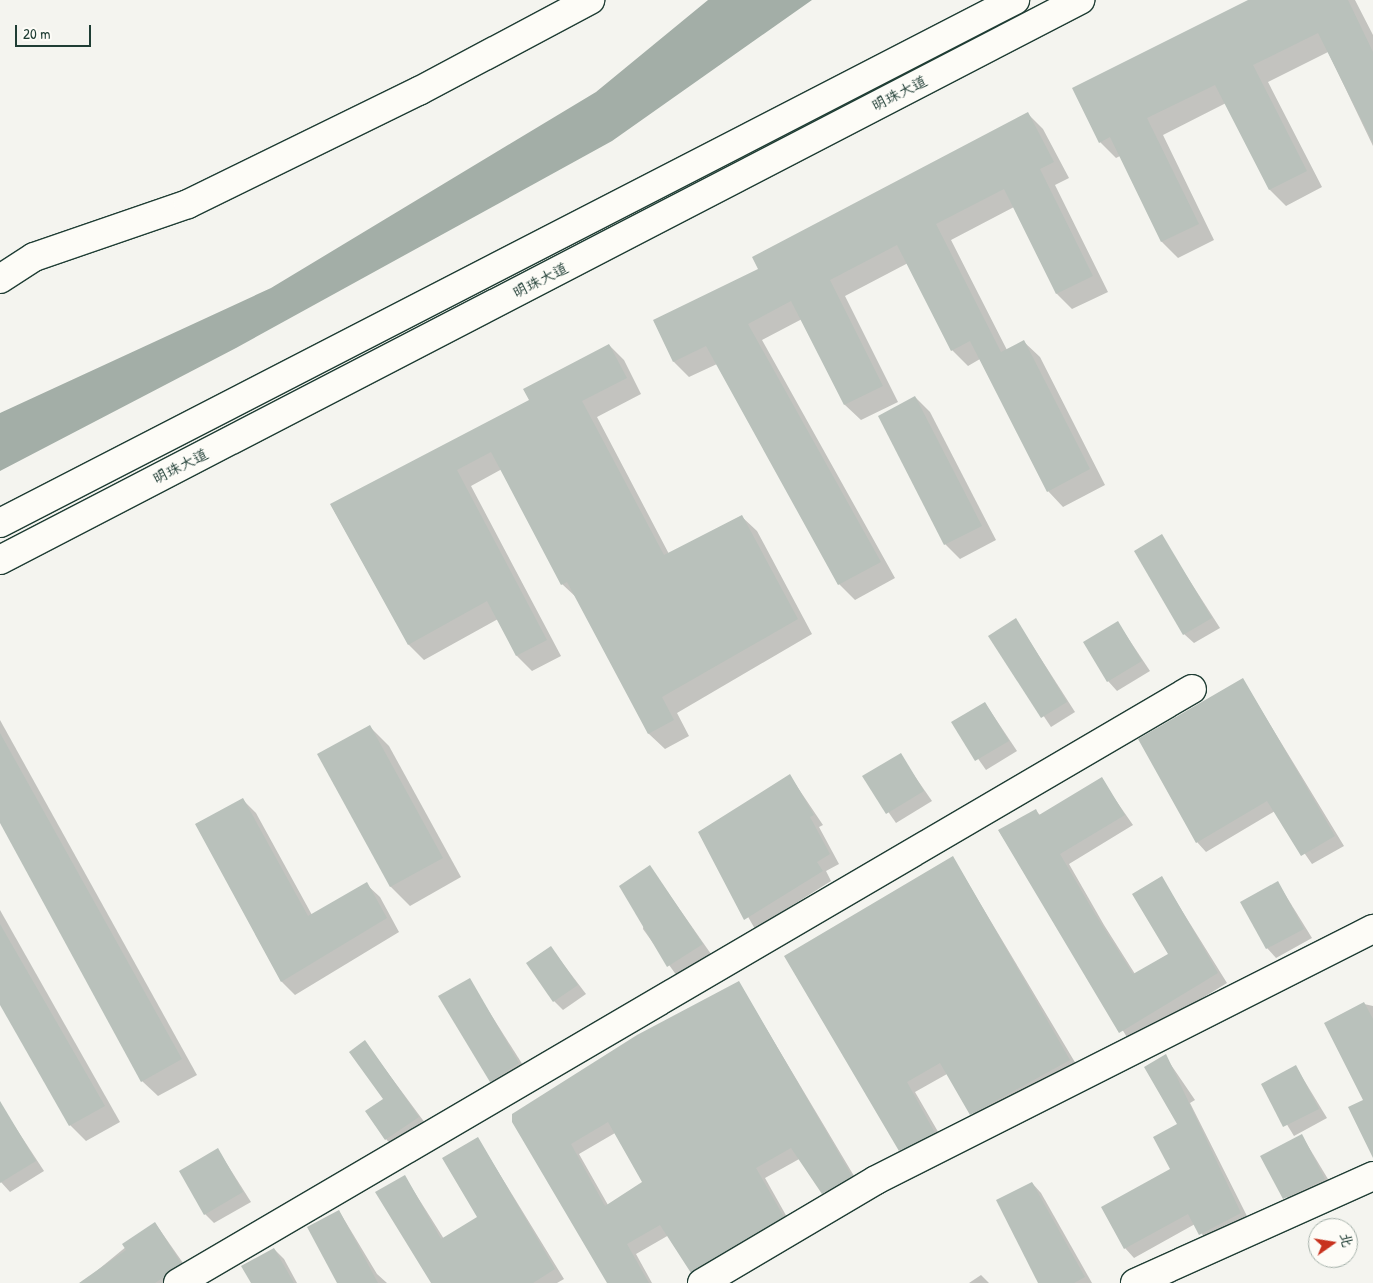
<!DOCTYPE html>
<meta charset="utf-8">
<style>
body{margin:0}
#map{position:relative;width:1373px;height:1283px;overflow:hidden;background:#f4f4ef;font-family:"Patrick Hand","LXGW WenKai TC",sans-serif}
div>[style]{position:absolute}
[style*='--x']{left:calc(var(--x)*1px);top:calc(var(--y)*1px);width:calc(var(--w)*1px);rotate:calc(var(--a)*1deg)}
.water>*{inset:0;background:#a3aea7}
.shadow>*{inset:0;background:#0003}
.building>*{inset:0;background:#b9c1bb}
.roads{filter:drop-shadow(1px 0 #1f3d34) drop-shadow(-1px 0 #1f3d34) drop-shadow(0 1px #1f3d34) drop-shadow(0 -1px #1f3d34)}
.street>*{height:28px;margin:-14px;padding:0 14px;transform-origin:14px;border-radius:14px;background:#fdfcf7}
.secondary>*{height:28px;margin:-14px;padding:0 14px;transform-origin:14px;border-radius:14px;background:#fdfcf7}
span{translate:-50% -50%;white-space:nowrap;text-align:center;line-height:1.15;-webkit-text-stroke:4px #fdfcf7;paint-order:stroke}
.street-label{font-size:15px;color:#1f3d34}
.north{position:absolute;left:1308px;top:1218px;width:50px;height:50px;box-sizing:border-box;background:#fdfcf7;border:1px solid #a4b0a9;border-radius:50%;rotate:77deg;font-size:14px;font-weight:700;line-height:20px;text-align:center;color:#1f3d34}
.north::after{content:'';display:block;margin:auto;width:18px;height:22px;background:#c8321e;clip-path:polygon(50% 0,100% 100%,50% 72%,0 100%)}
.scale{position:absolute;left:15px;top:25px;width:76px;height:22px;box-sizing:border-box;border:2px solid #1f3d34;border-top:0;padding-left:6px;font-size:15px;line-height:18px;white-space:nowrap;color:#1f3d34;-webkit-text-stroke:4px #fdfcf7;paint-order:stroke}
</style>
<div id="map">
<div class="water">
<i style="clip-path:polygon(708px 0,812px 0,612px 141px,236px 348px,0 471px,0 413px,271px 288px,596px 92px)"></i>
</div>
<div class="shadow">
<i style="clip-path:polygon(1251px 0,1355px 0,1373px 35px,1373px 146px,1328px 52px,1268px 82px,1322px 187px,1286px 206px,1270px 190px,1226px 103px,1163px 135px,1214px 240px,1178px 258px,1162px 242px,1120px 156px,1116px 158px,1100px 142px)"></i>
<i style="clip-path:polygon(1027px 113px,1043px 129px,1069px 178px,1055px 185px,1108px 292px,1072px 309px,1057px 294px,1014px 207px,951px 240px,1007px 350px,1024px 342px,1040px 357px,1105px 485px,1063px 507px,1048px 491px,980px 359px,968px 366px,952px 350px,908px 263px,845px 296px,898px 402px,861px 420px,845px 405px,802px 319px,762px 340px,895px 578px,855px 600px,839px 584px,717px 364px,689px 377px,674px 362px,654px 321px,760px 269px)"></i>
<i style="clip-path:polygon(609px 345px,624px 360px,641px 394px,597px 417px,669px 554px,741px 516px,757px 531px,812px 634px,677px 713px,689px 736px,665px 749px,649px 734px,578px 599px,562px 584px,502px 469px,471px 486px,561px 656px,532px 671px,517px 656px,498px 619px,424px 660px,409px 645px,331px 505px,530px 401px)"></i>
<i style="clip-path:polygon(915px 397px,930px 412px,996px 540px,960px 559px,945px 544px)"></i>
<i style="clip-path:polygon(1161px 536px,1220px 628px,1194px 643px,1184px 634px)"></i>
<i style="clip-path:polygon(1016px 620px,1075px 712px,1051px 727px,990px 636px)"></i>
<i style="clip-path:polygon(1118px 623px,1150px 671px,1117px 691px,1108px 681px)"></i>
<i style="clip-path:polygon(1243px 680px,1344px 846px,1312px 864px,1275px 811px,1206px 852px,1197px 842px)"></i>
<i style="clip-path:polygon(985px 703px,1017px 751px,986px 770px,953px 723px)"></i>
<i style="clip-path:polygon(0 720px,197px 1075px,158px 1096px,142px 1081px,0 820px)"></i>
<i style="clip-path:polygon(370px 727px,389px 746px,461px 877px,410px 906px,391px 887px,319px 755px)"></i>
<i style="clip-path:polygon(900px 755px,932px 801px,896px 823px,864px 777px)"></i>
<i style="clip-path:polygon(790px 776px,823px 825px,819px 827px,839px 864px,826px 871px,831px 881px,755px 929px,700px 833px)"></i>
<i style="clip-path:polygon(1101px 779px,1133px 825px,1069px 864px,1104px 925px,1135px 974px,1169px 954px,1161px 877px,1227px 983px,1130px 1042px,999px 831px,1036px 811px,1041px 816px)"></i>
<i style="clip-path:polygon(243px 800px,256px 813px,312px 915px,366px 884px,380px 897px,399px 932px,295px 995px,282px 982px,196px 824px)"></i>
<i style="clip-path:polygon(953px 858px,1079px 1069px,980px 1124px,947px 1074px,915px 1092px,944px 1142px,910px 1159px,786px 956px)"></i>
<i style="clip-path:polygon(650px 867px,711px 954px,677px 976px,643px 929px)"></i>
<i style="clip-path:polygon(1278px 883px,1312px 938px,1276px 958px,1267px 948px)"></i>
<i style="clip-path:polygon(0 910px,120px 1122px,86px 1141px,70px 1125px,0 1002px)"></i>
<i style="clip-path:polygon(551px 948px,586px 994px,563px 1010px,554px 1001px)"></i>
<i style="clip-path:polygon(469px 980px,528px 1073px,500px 1091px,491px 1081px)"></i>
<i style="clip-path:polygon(evenodd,739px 983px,860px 1186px,832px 1203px,801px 1158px,765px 1178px,792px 1226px,701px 1281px,669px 1235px,636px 1254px,652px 1283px,609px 1283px,513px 1122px,739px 983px,615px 1133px,644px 1183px,608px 1205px,579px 1154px,615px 1133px)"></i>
<i style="clip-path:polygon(1364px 1004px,1373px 1006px,1373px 1152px,1365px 1100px)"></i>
<i style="clip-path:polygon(365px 1042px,428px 1127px,395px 1149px,386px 1139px,385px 1099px)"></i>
<i style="clip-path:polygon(1165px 1056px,1195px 1100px,1190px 1103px,1250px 1222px,1209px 1244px,1195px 1224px,1134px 1258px,1125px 1248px,1172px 1169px,1179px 1124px)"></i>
<i style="clip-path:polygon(1296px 1067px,1327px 1118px,1294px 1136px,1262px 1084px)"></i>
<i style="clip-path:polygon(6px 1113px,44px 1171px,10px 1192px,0 1181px,0 1117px)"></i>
<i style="clip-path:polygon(1302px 1136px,1334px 1189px,1293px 1208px,1262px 1157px)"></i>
<i style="clip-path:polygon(478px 1139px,564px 1279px,557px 1283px,432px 1283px,405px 1177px,444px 1239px,479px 1218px)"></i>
<i style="clip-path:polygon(218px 1150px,251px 1202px,214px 1223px,205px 1214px)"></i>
<i style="clip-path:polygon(1032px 1183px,1041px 1193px,1092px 1283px,1040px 1283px)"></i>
<i style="clip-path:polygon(339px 1211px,377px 1274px,387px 1283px,343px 1283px)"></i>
<i style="clip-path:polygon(155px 1223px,190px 1273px,176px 1283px,82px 1283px)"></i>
<i style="clip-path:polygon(274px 1249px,284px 1259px,297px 1283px,253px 1283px)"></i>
<i style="clip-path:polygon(981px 1275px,989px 1283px,969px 1283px)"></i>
</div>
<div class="building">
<i style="clip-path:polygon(1248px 0,1348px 0,1373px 52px,1373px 143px,1318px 33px,1253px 65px,1307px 171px,1269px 190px,1215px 85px,1147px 118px,1199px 224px,1161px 242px,1110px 137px,1099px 143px,1072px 88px)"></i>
<i style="clip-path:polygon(1028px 112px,1054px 162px,1040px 169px,1093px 276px,1056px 294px,1004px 189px,936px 224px,1001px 352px,1024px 340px,1090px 469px,1047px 492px,970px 341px,951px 351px,897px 245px,830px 280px,883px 386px,844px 405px,791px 301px,748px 324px,881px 562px,838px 585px,706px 346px,673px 362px,653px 320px,758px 269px,752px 257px)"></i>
<i style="clip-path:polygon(609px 344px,627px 378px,582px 401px,664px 555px,742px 515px,798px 619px,662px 697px,674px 720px,648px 734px,567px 582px,561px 585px,491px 452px,457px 470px,547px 640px,516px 656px,487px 601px,408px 645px,330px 504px,529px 400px,523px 389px)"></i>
<i style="clip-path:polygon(915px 396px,982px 526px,944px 545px,878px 416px)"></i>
<i style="clip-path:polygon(1162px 534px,1212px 618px,1183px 635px,1134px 551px)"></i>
<i style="clip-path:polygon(1016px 618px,1067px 702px,1041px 718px,988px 636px)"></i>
<i style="clip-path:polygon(1118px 621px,1142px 661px,1107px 682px,1083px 642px)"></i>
<i style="clip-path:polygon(1243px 678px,1335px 836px,1301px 856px,1267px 801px,1196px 843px,1138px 739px)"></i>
<i style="clip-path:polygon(985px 702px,1009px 741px,975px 761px,951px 722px)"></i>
<i style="clip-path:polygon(370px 725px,443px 858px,390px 887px,317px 754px)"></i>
<i style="clip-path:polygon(0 733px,182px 1059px,141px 1082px,0 823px)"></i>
<i style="clip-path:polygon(901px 753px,924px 791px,886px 814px,862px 776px)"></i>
<i style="clip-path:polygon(790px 774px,814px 815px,810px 817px,830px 854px,817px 862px,823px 871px,744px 920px,698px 832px)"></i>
<i style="clip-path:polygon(1102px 777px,1125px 815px,1060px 854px,1095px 914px,1133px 974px,1168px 954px,1132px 894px,1162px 876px,1218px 973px,1119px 1033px,998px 830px,1036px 809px,1039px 815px)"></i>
<i style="clip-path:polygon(243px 798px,308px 916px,367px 882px,387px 918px,281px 982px,195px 824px)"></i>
<i style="clip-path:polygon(953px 856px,1070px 1060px,970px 1115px,940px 1063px,907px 1082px,935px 1133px,899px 1151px,784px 956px)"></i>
<i style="clip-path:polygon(650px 865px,703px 944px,667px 967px,619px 886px)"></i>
<i style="clip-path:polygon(1278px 881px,1304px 929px,1266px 949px,1240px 902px)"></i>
<i style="clip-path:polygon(0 924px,105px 1106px,69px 1126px,0 1005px)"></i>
<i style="clip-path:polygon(551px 946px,578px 985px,553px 1002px,526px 963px)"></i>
<i style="clip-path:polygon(470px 978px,519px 1063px,490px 1082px,438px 996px)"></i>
<i style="clip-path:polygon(evenodd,739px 981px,852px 1176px,822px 1194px,791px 1148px,756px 1168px,784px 1217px,691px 1273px,660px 1225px,627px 1244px,649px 1283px,607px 1283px,512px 1122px,512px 1114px,637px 1035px,739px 981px,608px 1122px,642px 1182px,605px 1206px,571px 1144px,608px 1122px)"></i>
<i style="clip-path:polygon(1364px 1002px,1373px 1019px,1373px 1158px,1348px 1107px,1363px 1100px,1324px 1023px)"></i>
<i style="clip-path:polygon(365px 1040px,419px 1117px,385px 1140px,365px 1111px,383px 1099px,349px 1052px)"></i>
<i style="clip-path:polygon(1166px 1054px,1241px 1213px,1199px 1235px,1188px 1214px,1124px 1249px,1101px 1207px,1170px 1169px,1153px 1137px,1177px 1124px,1144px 1067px)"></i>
<i style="clip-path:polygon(1296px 1065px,1319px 1109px,1283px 1127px,1261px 1084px)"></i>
<i style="clip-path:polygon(0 1101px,36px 1161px,0 1183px)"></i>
<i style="clip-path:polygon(1302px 1134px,1325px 1179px,1283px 1199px,1260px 1156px)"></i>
<i style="clip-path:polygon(478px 1137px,555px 1269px,533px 1283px,431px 1283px,375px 1192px,405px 1175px,441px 1239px,477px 1217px,442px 1158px)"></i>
<i style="clip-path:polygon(218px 1148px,243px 1192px,204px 1215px,179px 1171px)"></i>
<i style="clip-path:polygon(1032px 1182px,1085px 1277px,1074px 1283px,1038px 1283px,996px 1200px)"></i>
<i style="clip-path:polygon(339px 1210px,378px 1283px,337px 1283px,307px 1227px)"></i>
<i style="clip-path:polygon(155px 1222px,181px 1263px,164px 1277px,155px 1283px,79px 1283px,126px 1250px,122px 1244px)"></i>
<i style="clip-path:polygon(274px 1248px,294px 1283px,251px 1283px,241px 1266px)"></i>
</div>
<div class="roads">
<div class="street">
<i style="--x:0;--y:279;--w:40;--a:-32.9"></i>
<i style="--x:34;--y:257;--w:163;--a:-19"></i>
<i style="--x:188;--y:204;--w:257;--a:-26.1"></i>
<i style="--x:419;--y:91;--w:194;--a:-28"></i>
<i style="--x:178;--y:1283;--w:1175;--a:-30.36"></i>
<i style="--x:702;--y:1283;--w:202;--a:-30.6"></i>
<i style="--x:876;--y:1180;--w:557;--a:-26.8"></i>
<i style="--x:1135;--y:1283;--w:261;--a:-24.2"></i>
</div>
<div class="secondary">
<i style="--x:0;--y:523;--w:1142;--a:-27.26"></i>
<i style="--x:0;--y:560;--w:1217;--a:-27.41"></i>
</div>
</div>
<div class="street-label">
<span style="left:899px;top:93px;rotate:-27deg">明珠大道</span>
<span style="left:540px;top:280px;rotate:-27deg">明珠大道</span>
<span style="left:180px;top:466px;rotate:-27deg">明珠大道</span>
</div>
<div class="north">北</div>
<div class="scale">20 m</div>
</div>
